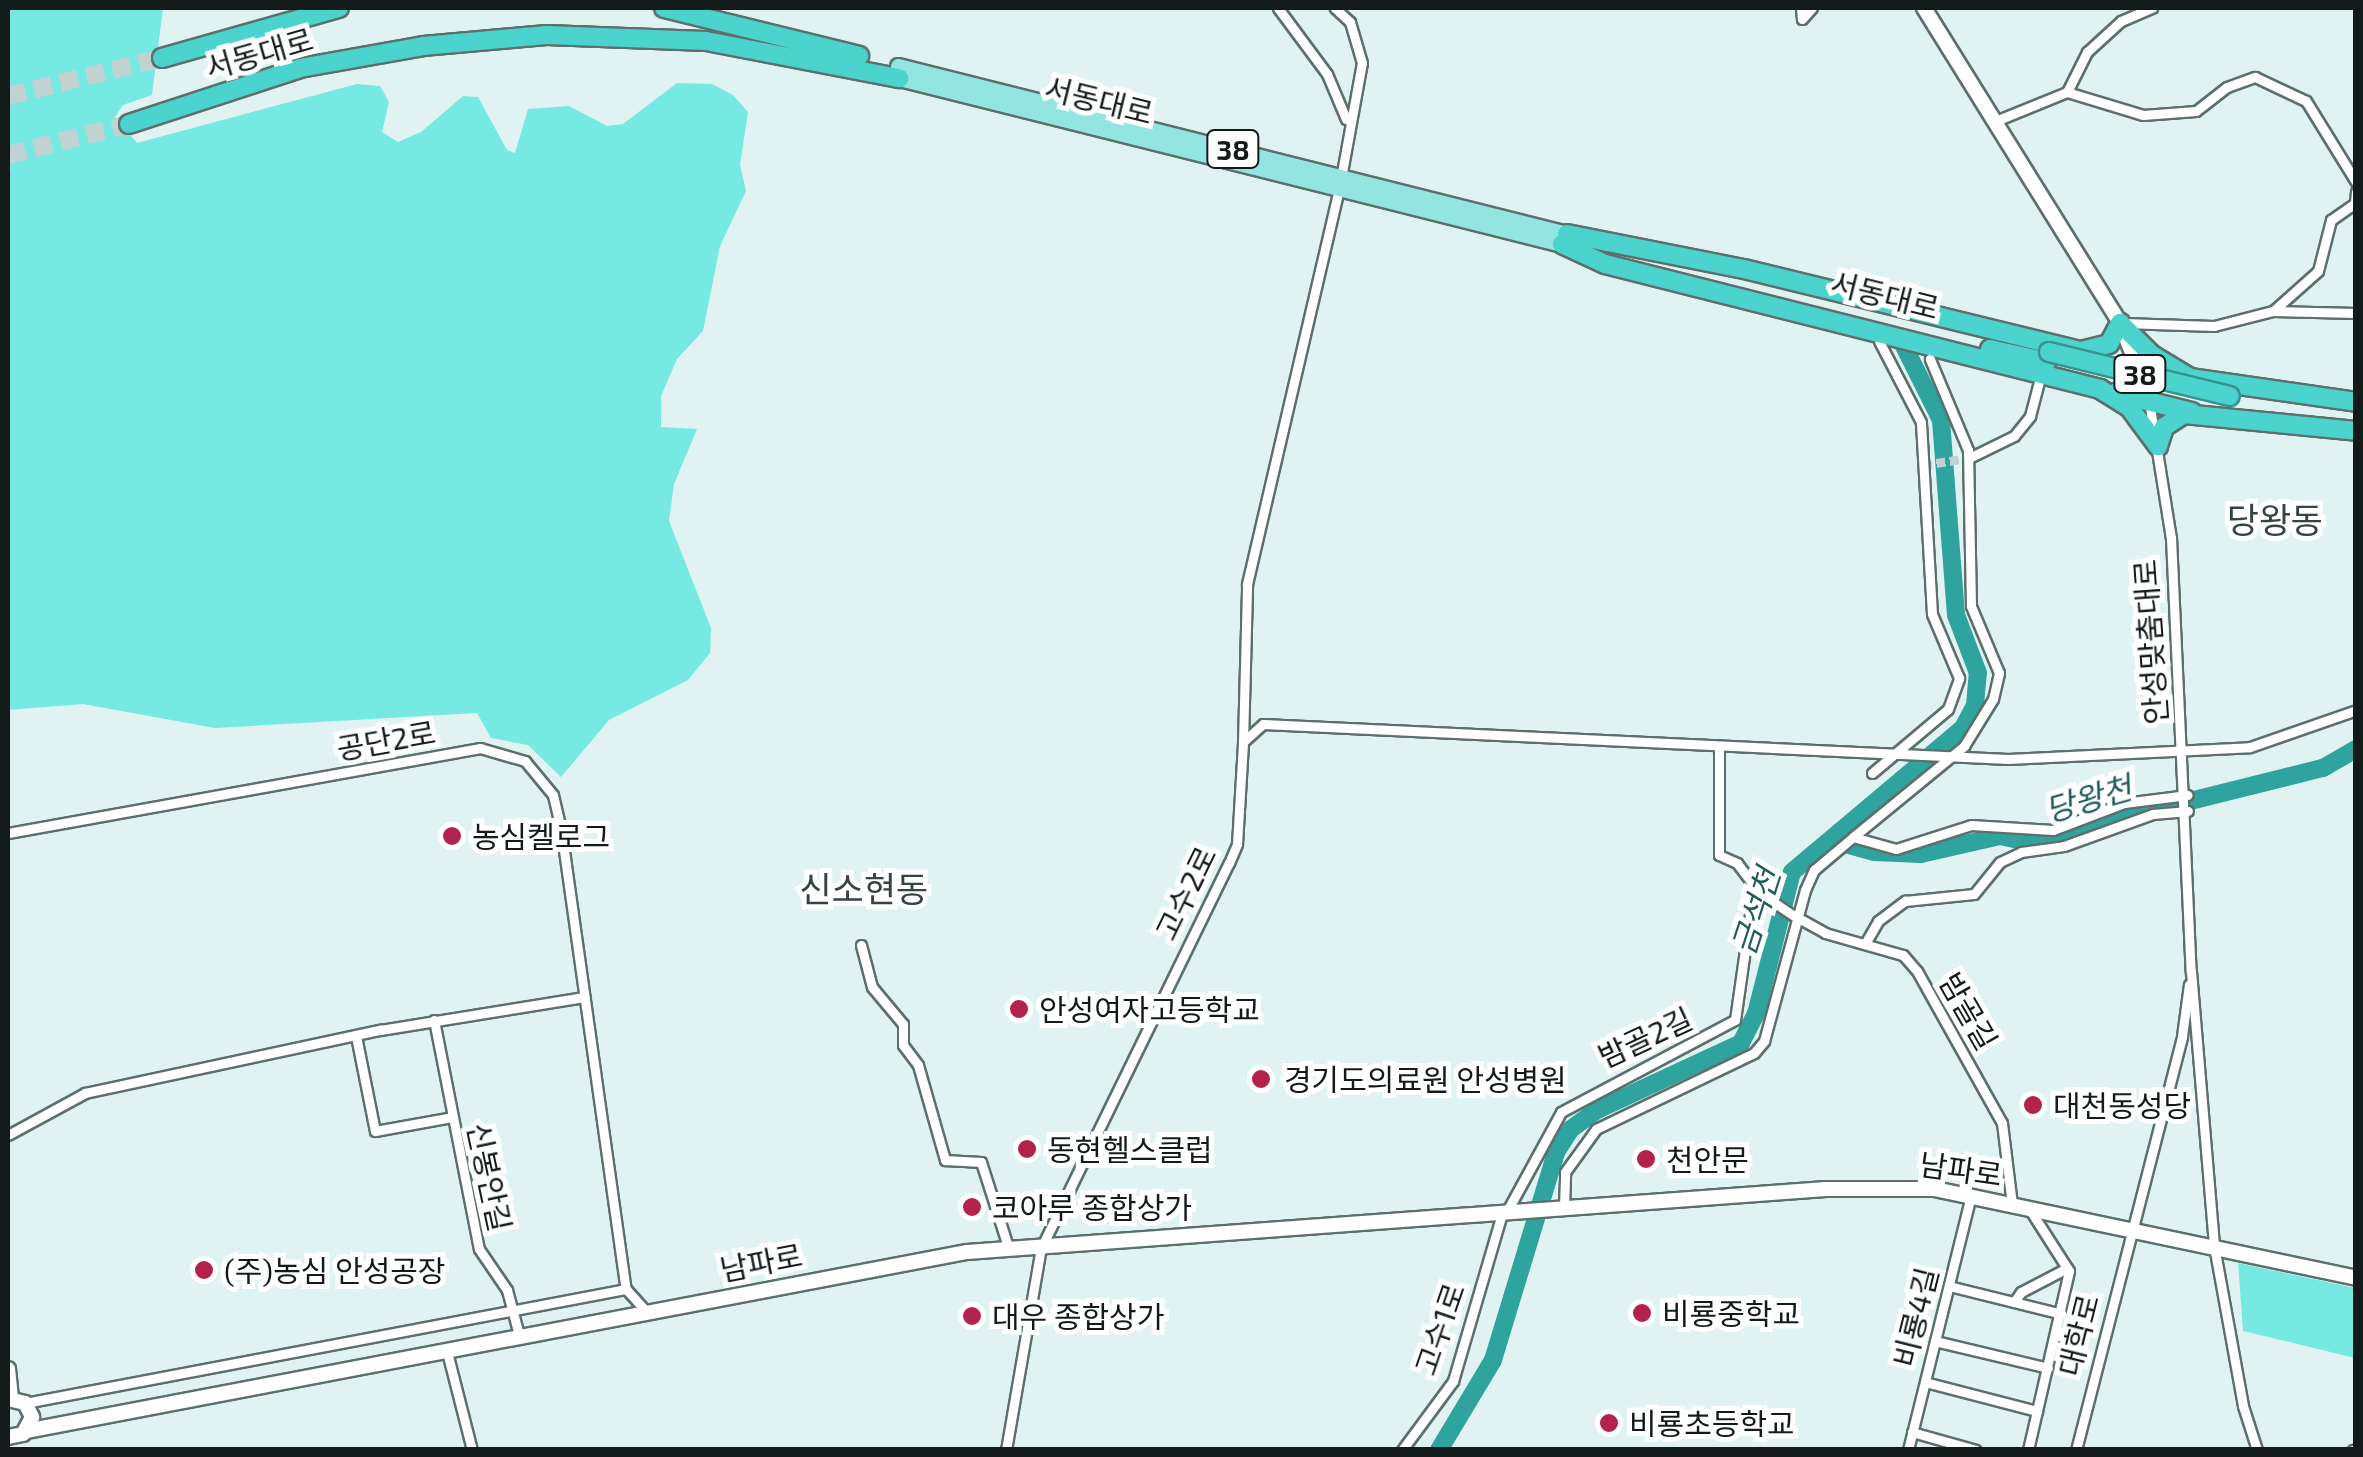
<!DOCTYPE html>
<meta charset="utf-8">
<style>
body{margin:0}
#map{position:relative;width:2363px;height:1457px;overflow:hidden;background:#e0f3f2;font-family:"Exo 2","Noto Sans KR",sans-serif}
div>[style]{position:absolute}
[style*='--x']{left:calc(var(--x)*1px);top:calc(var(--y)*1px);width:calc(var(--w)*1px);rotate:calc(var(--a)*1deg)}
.green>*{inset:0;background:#76e9e2}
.river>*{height:18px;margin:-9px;padding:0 9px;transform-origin:9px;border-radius:9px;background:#2fa49e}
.street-tunnel>*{height:9px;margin-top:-4.5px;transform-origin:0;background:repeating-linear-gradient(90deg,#c1d2d2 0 9px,transparent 0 13.5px)}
.highway-tunnel>*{height:18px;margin-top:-9px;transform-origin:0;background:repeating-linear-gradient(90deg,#c1d2d2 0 18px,transparent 0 27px)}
.roads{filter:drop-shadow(2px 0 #5d6f6d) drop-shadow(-2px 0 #5d6f6d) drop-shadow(0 2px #5d6f6d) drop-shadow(0 -2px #5d6f6d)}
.street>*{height:9px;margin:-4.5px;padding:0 4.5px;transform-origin:4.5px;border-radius:4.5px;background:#fff}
.secondary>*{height:14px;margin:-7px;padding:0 7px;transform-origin:7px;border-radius:7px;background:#fff}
.primary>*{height:15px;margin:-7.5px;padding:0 7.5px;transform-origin:7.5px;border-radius:7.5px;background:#93e5e1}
.highway>*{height:18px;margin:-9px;padding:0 9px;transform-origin:9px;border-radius:9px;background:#4bd4cd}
.bridges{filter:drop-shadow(2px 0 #37938e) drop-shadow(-2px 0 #37938e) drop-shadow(0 2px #37938e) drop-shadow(0 -2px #37938e)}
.highway-bridge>*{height:18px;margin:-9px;padding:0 9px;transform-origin:9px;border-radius:9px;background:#4bd4cd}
.dots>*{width:28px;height:28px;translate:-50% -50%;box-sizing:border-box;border:5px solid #fff;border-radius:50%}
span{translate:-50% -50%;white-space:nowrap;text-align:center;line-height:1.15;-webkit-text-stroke:10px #fff;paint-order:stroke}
.shield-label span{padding:2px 8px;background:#fff;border:2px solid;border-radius:8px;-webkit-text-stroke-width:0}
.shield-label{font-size:28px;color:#131a1a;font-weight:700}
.street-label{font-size:30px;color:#131a1a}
.poi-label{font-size:30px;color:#131a1a}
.left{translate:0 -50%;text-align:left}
.water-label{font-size:32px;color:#205d5a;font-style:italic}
.quarter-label{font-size:35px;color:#334442}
.frame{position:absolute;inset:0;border:10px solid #131a1a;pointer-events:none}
</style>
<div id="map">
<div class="green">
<i style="clip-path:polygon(8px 8px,163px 8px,152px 95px,123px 105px,115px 117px,137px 143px,357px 84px,380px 86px,389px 102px,382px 132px,398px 142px,421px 132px,463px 96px,478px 97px,507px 150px,515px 153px,528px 109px,569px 106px,607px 126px,623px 124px,677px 83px,712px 84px,733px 95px,748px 112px,740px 165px,746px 191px,720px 246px,703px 331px,677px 359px,661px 396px,661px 427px,697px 429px,674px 484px,669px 521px,711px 628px,710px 653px,688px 680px,609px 720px,561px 777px,528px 745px,491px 738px,477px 713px,215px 728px,83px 704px,8px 710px)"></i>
<i style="clip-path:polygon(2238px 1263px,2355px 1288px,2355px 1358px,2243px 1331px)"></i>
</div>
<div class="river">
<i style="--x:1831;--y:840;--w:45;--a:15.6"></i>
<i style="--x:1874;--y:852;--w:47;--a:2.4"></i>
<i style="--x:1921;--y:854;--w:81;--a:-12.8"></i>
<i style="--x:2000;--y:836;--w:39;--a:12"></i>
<i style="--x:2038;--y:844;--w:35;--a:-10"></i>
<i style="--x:2072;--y:838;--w:66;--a:-20.4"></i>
<i style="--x:2134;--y:815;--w:195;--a:-14"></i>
<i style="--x:2323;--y:768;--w:38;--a:-30"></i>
<i style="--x:1439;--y:1450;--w:105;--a:-59"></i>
<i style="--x:1493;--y:1360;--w:217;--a:-73.1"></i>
<i style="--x:1556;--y:1152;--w:27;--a:-57"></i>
<i style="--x:1571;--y:1129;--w:34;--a:-36"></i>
<i style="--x:1599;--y:1109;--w:157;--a:-24.9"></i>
<i style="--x:1741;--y:1043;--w:33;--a:-63"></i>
<i style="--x:1756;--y:1014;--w:146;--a:-75.8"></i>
<i style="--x:1792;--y:872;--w:224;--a:-40.1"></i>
<i style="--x:1963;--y:728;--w:26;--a:-62"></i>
<i style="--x:1975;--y:705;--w:32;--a:-85"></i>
<i style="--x:1978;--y:673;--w:62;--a:-110.8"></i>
<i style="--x:1956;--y:615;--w:196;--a:-94.4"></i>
<i style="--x:1941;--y:420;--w:85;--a:-116.6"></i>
</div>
<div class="street-tunnel">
<i style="--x:1923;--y:465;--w:47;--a:-8.7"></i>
</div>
<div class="highway-tunnel">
<i style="--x:8;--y:96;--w:159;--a:-13.9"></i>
<i style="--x:8;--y:155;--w:125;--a:-14.4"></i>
</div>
<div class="roads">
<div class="street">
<i style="--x:1278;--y:8;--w:82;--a:53.4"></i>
<i style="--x:1327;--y:74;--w:49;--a:67.1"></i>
<i style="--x:1801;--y:8;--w:11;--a:85"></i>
<i style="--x:1802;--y:19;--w:15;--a:-48"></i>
<i style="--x:2067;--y:92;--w:79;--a:16.8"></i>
<i style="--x:2143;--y:115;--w:53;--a:-4.3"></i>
<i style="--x:2196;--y:111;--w:39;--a:-38"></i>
<i style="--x:2227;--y:87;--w:30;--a:-20"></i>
<i style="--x:2255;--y:77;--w:56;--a:25.2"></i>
<i style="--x:2306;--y:101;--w:95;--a:58.3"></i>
<i style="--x:1998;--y:120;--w:74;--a:-22.1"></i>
<i style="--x:2067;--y:92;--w:45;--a:-63.4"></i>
<i style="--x:2087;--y:52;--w:46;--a:-42.4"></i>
<i style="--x:2121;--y:21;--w:34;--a:-23"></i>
<i style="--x:2273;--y:311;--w:83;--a:1.4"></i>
<i style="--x:2123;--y:323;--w:91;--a:1.9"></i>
<i style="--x:2214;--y:326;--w:61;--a:-14.3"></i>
<i style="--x:2273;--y:311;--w:60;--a:-41.6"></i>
<i style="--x:2318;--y:271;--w:53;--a:-75.7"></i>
<i style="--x:2331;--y:220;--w:29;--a:-35"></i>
<i style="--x:2355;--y:203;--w:11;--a:-85"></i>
<i style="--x:2149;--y:401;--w:139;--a:80.9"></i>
<i style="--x:2171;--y:538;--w:433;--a:87.4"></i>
<i style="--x:2191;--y:971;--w:276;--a:85.2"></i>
<i style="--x:2214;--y:1246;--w:163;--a:79.7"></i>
<i style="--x:2243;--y:1406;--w:46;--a:72.3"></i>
<i style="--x:1969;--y:458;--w:50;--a:-26.1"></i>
<i style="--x:2014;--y:436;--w:26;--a:-51"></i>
<i style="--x:2030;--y:416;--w:43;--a:-75.3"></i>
<i style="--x:1243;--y:742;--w:158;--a:-88.5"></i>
<i style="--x:1247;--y:584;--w:406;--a:-76.9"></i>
<i style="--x:1339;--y:189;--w:128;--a:-79.7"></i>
<i style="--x:1362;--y:63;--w:43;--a:-106.3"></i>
<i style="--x:1350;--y:22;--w:21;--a:-137"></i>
<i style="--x:1719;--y:748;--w:107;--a:90"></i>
<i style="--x:1719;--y:855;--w:20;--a:24"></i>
<i style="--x:1737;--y:863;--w:38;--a:53"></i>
<i style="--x:1760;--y:893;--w:40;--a:34"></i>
<i style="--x:1793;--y:915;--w:37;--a:29"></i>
<i style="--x:1825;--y:933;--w:81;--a:15.8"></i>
<i style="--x:1903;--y:955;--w:21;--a:49"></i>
<i style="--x:1917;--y:971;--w:174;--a:60.8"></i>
<i style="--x:2002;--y:1123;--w:82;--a:83"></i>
<i style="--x:1872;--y:773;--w:99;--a:-40.1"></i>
<i style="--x:1948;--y:709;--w:33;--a:-70"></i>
<i style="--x:1959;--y:678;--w:69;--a:-112.9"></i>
<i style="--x:1932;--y:614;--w:192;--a:-93.3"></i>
<i style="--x:1921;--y:422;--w:91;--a:-117.4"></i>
<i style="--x:8;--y:833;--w:480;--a:-10.2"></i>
<i style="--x:480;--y:748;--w:47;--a:16.1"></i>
<i style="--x:525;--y:761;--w:44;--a:50.5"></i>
<i style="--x:553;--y:795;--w:35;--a:77"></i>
<i style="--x:561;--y:829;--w:465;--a:82"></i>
<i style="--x:1853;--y:837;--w:144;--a:-39.3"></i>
<i style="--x:1964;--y:746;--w:55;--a:-58.3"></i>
<i style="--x:1993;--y:699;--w:27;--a:-77"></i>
<i style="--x:1999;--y:673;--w:73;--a:-112.7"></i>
<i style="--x:1971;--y:606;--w:156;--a:-91.1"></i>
<i style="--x:1968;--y:450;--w:99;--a:-112.7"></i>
<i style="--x:1866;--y:942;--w:24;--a:-60"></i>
<i style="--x:1878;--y:921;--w:34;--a:-37"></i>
<i style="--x:1905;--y:901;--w:69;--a:-5.8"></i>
<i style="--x:1974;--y:894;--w:41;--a:-50.9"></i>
<i style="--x:2000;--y:862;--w:23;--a:-25"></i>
<i style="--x:2021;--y:852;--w:43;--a:-7.9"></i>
<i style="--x:2064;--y:846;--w:95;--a:-19.8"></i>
<i style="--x:2153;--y:814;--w:35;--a:-5"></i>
<i style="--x:861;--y:945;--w:43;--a:75.3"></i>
<i style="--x:872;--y:987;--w:48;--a:50"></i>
<i style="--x:903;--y:1024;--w:21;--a:90"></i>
<i style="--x:903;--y:1045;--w:25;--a:53"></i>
<i style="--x:918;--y:1065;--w:99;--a:74.1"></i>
<i style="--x:945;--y:1160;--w:36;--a:3"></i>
<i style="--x:981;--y:1162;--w:92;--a:72.3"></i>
<i style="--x:434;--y:1020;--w:233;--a:78.9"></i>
<i style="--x:479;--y:1249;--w:50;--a:55.7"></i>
<i style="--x:507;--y:1290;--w:47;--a:75.1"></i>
<i style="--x:356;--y:1036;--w:97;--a:78.7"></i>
<i style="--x:375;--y:1131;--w:78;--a:-10.3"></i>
<i style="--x:8;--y:1135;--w:88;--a:-28.6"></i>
<i style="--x:85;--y:1093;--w:302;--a:-12.1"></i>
<i style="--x:380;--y:1030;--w:207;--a:-9.2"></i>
<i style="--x:1564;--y:1207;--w:35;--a:-88"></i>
<i style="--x:1565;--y:1172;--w:53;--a:-54.2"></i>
<i style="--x:1596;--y:1129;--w:175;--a:-25.7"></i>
<i style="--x:1754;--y:1053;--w:16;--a:-50"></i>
<i style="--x:1764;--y:1041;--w:156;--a:-74.8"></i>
<i style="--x:1805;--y:890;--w:22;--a:-66"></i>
<i style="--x:1814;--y:870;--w:51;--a:-40.2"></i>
<i style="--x:1853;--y:837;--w:45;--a:15.6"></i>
<i style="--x:1896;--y:849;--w:79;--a:-17.7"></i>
<i style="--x:1971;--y:825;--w:82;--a:3.5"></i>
<i style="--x:2053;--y:830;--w:76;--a:-20.8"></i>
<i style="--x:2124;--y:803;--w:64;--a:-7.1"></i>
<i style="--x:1506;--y:1213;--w:115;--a:-61.4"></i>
<i style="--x:1561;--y:1112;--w:197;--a:-27.9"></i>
<i style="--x:1735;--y:1020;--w:135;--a:-81.9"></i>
<i style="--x:1949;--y:1286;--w:116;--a:13.9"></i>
<i style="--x:626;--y:1289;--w:30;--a:48"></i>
<i style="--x:2014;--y:1302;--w:12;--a:-55"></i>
<i style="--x:2021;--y:1292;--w:52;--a:-27.6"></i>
<i style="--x:1935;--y:1341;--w:116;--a:13.4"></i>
<i style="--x:446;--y:1348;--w:105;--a:75.7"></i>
<i style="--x:1925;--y:1382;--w:116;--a:14.5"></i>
<i style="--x:25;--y:1403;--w:612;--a:-10.74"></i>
<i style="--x:1912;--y:1432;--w:66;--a:15.7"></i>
<i style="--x:1006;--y:1450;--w:205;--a:-80.2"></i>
<i style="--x:1041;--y:1248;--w:428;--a:-64"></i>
<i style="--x:1229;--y:863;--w:21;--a:-67"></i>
<i style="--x:1237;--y:844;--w:102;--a:-86.6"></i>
<i style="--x:1243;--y:742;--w:27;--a:-42"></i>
<i style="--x:1263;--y:724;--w:746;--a:2.69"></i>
<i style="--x:2008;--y:759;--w:242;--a:-2.8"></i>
<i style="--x:2250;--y:747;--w:112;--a:-19.2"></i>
<i style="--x:1402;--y:1450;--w:86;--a:-53.5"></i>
<i style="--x:1453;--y:1381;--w:175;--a:-73.7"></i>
<i style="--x:1908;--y:1450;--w:262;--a:-76.1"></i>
<i style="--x:2028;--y:1450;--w:184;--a:-77.1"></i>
<i style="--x:2069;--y:1271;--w:72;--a:-122.6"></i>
<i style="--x:2076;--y:1450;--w:427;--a:-75.6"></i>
<i style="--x:2182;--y:1036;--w:52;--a:-82.3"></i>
<i style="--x:2353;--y:1450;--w:3;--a:-18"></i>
</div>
<div class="secondary">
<i style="--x:1924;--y:8;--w:371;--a:58.1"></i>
<i style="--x:2120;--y:323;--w:72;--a:68.1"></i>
<i style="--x:8;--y:1369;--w:29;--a:84"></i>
<i style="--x:8;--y:1399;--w:17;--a:13"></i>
<i style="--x:25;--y:1403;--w:16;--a:63"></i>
<i style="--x:32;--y:1417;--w:19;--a:118"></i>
<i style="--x:23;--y:1434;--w:15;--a:169"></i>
<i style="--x:26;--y:1431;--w:958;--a:-10.77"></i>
<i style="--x:967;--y:1252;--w:861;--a:-4.19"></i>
<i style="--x:1826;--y:1189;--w:109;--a:0"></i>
<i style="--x:1935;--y:1189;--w:430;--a:11.9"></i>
</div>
<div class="primary">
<i style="--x:898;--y:66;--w:690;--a:14.1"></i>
<i style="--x:899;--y:78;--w:683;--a:14.06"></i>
</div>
<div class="highway">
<i style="--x:664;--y:8;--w:201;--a:13.8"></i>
<i style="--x:162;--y:58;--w:184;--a:-15.8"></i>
<i style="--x:129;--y:124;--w:180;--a:-18.1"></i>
<i style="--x:300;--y:68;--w:125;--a:-10.1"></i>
<i style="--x:423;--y:46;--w:124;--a:-5.1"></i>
<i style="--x:547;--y:35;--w:159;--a:2.2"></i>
<i style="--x:706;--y:41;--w:197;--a:10.9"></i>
<i style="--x:1567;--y:234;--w:180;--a:11.2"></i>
<i style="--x:1744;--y:269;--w:347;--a:13.7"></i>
<i style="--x:2081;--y:351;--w:29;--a:-14"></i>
<i style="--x:2109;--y:344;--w:24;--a:-62"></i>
<i style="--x:2120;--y:323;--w:45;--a:45"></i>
<i style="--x:2152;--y:355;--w:44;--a:31.2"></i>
<i style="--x:2190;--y:378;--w:168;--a:8.2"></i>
<i style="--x:1562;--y:244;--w:47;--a:24.9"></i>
<i style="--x:1605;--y:264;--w:511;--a:14.17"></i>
<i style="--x:2100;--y:389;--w:34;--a:32"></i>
<i style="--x:2129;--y:407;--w:49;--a:53.4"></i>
<i style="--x:1990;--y:349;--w:58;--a:12.8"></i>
<i style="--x:2115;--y:393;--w:79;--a:13.9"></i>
<i style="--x:2158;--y:446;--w:20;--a:-72"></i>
<i style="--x:2164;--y:427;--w:24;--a:-33"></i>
<i style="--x:2184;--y:414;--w:173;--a:5.6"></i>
</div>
</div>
<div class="bridges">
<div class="highway-bridge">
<i style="--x:2049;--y:352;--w:186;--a:13.7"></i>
</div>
</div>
<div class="dots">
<i style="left:452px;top:836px;background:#b3224d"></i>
<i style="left:1019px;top:1009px;background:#b3224d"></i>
<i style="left:1261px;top:1079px;background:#b3224d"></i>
<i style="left:2033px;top:1105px;background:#b3224d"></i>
<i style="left:1027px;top:1149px;background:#b3224d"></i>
<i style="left:1646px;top:1159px;background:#b3224d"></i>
<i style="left:972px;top:1207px;background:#b3224d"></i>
<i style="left:204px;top:1270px;background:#b3224d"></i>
<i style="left:1642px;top:1313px;background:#b3224d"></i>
<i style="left:972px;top:1316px;background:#b3224d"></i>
<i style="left:1609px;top:1423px;background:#b3224d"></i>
</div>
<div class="shield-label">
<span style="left:1233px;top:149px">38</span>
<span style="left:2140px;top:374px">38</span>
</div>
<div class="street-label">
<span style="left:259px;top:53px;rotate:-16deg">서동대로</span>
<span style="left:1099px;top:100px;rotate:14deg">서동대로</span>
<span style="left:1885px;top:295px;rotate:14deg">서동대로</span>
<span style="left:2150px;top:642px;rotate:-94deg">안성맞춤대로</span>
<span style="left:386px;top:740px;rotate:-10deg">공단2로</span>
<span style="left:1185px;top:893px;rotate:-64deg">고수2로</span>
<span style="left:1969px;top:1011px;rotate:60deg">밤골길</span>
<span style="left:1645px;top:1037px;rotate:-25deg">밤골2길</span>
<span style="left:1961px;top:1169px;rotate:8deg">남파로</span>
<span style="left:490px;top:1177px;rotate:78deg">신봉안길</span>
<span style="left:761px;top:1262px;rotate:-11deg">남파로</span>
<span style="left:1915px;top:1317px;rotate:-76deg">비룡4길</span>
<span style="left:1439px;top:1329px;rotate:-71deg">고수1로</span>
<span style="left:2078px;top:1335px;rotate:-76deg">대학로</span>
</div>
<div class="poi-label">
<span class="left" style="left:472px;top:836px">농심켈로그</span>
<span class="left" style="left:1039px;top:1009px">안성여자고등학교</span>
<span class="left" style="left:1284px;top:1079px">경기도의료원 안성병원</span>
<span class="left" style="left:2053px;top:1105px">대천동성당</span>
<span class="left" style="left:1047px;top:1149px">동현헬스클럽</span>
<span class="left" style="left:1666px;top:1159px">천안문</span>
<span class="left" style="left:992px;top:1207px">코아루 종합상가</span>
<span class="left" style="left:224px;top:1270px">(주)농심 안성공장</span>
<span class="left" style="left:1662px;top:1313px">비룡중학교</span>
<span class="left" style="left:992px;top:1316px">대우 종합상가</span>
<span class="left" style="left:1629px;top:1423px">비룡초등학교</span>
</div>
<div class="water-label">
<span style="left:2088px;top:798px;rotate:-16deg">당왕천</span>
<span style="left:1755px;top:911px;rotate:-72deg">금석천</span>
</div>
<div class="quarter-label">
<span style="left:2275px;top:519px">당왕동</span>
<span style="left:864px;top:888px">신소현동</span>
</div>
<div class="frame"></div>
</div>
